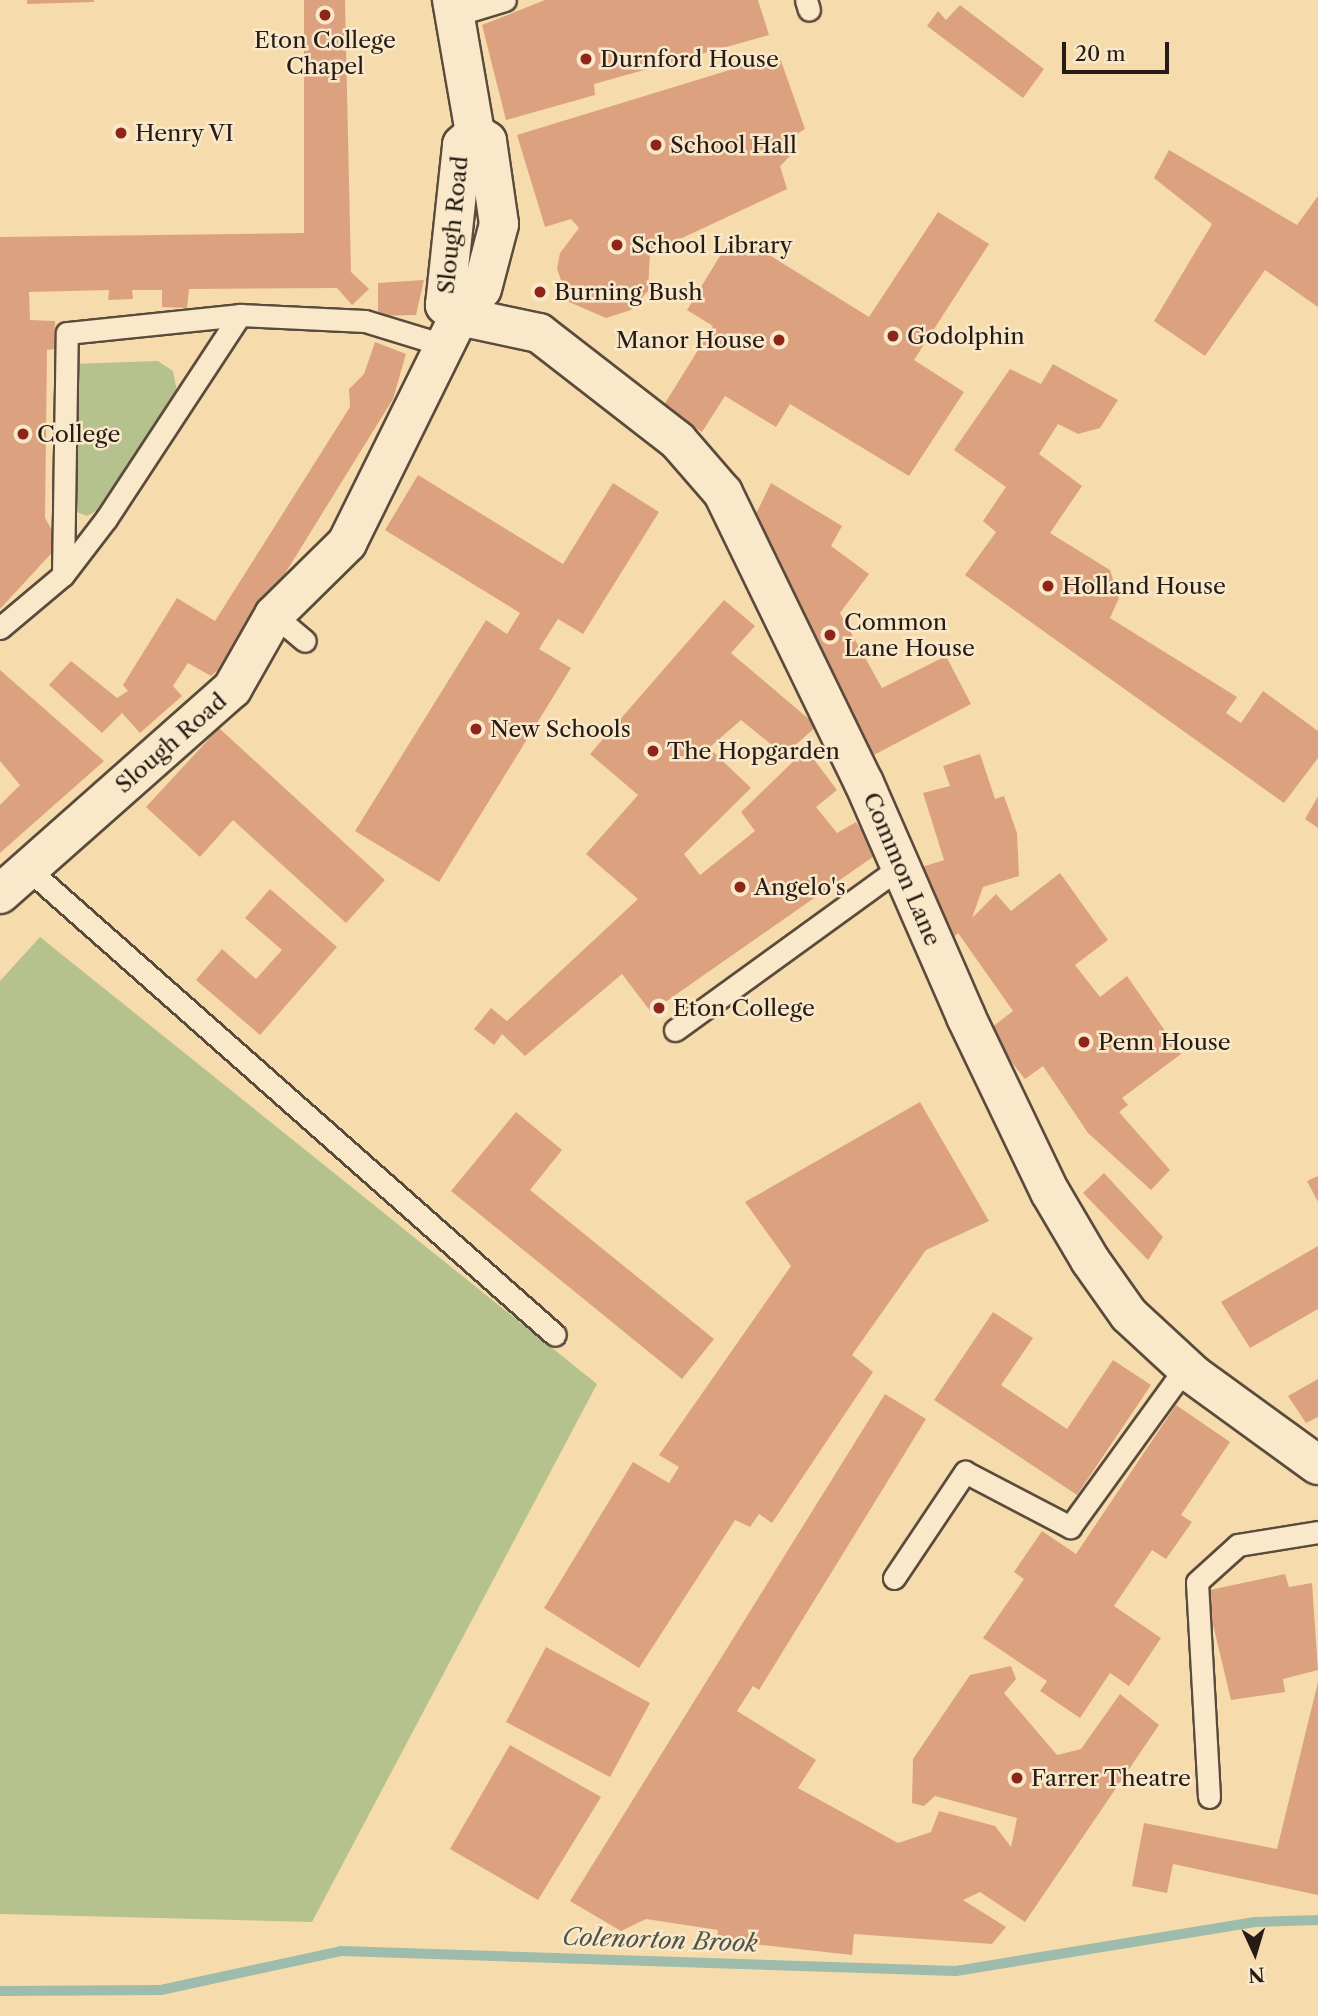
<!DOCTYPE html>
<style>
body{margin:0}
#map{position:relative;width:1318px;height:2016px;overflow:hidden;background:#f6dcac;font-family:"Libre Caslon Text",serif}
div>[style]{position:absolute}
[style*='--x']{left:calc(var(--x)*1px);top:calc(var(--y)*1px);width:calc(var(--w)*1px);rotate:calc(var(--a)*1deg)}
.green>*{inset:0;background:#b6c28e}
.stream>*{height:10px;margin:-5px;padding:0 5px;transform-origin:5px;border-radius:5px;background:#9dbcab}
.building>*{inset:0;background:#dca27f}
.roads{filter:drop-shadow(2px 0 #5b4b3c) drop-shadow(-2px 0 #5b4b3c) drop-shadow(0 2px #5b4b3c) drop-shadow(0 -2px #5b4b3c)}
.service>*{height:21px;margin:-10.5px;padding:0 10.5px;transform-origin:10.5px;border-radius:10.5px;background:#f9e8c9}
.minor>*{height:38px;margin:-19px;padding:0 19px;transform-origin:19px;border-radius:19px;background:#f9e8c9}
.secondary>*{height:38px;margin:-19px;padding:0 19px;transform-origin:19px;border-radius:19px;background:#f9e8c9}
.dots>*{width:19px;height:19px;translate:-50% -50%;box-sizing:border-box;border:4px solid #f9e8c9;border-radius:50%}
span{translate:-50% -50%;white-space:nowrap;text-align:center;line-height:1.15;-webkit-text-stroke:5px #f9e8c9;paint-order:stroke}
.poi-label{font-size:23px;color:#271b16}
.left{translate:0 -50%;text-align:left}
.right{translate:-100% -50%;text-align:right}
.street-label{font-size:23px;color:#271b16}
.water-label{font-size:24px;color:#50534a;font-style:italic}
.north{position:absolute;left:1220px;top:1918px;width:70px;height:70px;-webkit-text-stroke:5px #f9e8c9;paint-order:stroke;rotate:176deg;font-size:19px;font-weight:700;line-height:28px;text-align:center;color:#271b16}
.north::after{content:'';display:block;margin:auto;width:24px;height:32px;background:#271b16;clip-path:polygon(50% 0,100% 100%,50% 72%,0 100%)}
.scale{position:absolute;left:1062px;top:42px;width:107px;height:32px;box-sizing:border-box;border:4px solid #271b16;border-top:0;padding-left:9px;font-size:21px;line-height:24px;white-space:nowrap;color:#271b16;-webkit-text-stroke:5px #f9e8c9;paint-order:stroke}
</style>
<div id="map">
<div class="green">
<i style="clip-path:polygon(158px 361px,173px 371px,177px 391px,98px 510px,87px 516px,69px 509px,72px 364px)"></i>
<i style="clip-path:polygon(40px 937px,597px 1384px,312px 1922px,0 1914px,0 981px)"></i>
</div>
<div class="stream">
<i style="--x:0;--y:1991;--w:161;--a:-0.4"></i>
<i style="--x:161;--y:1990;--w:184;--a:-12.2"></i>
<i style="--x:341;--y:1951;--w:615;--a:1.86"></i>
<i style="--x:956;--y:1971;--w:303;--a:-9.3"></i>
<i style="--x:1255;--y:1922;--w:63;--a:-1.8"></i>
</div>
<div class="building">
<i style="clip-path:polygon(27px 0,94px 0,94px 2px,27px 4px)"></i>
<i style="clip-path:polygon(304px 0,345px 0,351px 272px,369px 289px,352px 305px,337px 288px,189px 289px,187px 308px,162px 307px,162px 290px,132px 290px,133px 299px,108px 300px,109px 290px,29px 292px,30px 320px,55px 321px,54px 349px,47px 350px,45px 518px,60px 544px,0 609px,0 237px,304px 233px)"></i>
<i style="clip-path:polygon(545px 0,758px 0,769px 35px,594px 84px,595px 95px,506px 120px,482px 25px)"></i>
<i style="clip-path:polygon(960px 5px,1044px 69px,1023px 98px,927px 26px,938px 11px,946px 20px)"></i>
<i style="clip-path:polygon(779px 55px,805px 129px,790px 138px,794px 152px,780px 166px,787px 189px,650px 253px,648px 291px,631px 310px,606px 318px,569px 302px,557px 269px,560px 253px,579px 228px,571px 219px,545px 227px,517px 135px)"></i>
<i style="clip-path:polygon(1169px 150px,1297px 225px,1318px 196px,1318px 307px,1265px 270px,1205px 356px,1154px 321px,1212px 224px,1154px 178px)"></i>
<i style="clip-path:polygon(938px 212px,989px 244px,914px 360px,964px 392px,909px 476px,790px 404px,776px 427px,725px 396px,702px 432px,662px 408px,713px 326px,687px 310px,734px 233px,869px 317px)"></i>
<i style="clip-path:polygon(424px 280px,416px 315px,378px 316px,378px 283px)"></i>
<i style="clip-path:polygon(375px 342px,406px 354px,393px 399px,234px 656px,211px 676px,188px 663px,173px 686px,182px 696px,140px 733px,122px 713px,102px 733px,49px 685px,71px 661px,117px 698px,128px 691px,123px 685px,177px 598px,215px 621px,350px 407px,349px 389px,364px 374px)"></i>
<i style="clip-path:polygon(1053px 364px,1118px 400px,1100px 428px,1078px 434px,1058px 424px,1039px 454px,1082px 486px,1050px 533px,1110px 570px,1119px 598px,1110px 618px,1237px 697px,1226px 713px,1241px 723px,1263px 691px,1318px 731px,1318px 758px,1284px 803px,965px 575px,996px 532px,983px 521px,1006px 487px,954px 450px,1010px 369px,1041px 384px)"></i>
<i style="clip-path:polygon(418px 475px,563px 564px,613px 483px,659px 512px,583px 634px,558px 619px,539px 649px,571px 668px,439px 882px,355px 831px,486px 620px,507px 634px,520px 613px,385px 530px)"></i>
<i style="clip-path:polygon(771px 483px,842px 526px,831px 546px,869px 574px,840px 613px,882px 688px,946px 656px,971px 704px,870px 757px,751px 524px)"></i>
<i style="clip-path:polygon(724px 600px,755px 626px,731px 653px,817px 726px,784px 755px,741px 720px,709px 748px,751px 788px,684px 854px,700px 875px,755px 831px,741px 812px,806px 749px,837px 790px,816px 807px,837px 833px,856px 822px,877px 854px,651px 1012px,622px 974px,525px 1056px,502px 1034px,494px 1045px,474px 1029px,491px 1008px,507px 1021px,638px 899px,586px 854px,638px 795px,590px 754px)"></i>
<i style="clip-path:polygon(0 670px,104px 761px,0 853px,0 805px,20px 785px,0 761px)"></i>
<i style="clip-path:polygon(219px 728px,385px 880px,346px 923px,233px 820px,200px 857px,146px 807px)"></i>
<i style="clip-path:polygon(980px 754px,995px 799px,1004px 796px,1017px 833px,1019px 876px,983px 887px,972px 918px,996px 894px,1011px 911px,1060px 873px,1108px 940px,1075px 965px,1100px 997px,1127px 976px,1181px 1054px,1122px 1098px,1128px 1105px,1119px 1112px,1170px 1170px,1151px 1190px,1088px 1133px,1043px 1066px,1025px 1079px,987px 1031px,1013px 1011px,958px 933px,949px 942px,922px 867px,944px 860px,923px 793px,950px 786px,943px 766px)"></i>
<i style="clip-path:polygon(1318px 796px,1318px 828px,1305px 819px)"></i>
<i style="clip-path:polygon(270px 889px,337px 947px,260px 1035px,196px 980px,222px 949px,256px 979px,282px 950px,245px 918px)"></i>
<i style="clip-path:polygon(920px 1102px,989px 1221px,926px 1250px,852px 1355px,873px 1372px,772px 1523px,759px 1514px,750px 1527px,735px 1520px,639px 1668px,544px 1608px,633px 1462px,669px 1483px,679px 1467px,659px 1455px,791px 1266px,745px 1202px)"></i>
<i style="clip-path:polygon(516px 1112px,562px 1150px,530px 1190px,714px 1339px,682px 1379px,451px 1191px)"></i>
<i style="clip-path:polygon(1104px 1173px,1163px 1237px,1148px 1260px,1083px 1193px)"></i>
<i style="clip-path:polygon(1318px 1176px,1318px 1202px,1307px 1181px)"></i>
<i style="clip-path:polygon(1318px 1246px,1318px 1309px,1250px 1348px,1221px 1302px)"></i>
<i style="clip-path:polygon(993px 1312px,1033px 1338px,1001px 1385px,1067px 1429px,1113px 1360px,1151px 1385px,1077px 1495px,934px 1400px)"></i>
<i style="clip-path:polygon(1318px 1379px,1318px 1417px,1306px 1423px,1288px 1396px)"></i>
<i style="clip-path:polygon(885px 1394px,926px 1419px,759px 1690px,753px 1686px,737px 1711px,816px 1760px,798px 1788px,898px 1843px,931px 1832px,939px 1811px,995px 1826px,1011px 1847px,1017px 1818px,935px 1796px,924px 1806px,912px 1803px,913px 1759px,970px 1675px,1011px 1666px,1016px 1679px,1004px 1693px,1057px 1755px,1081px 1749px,1120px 1694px,1159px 1725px,1025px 1922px,980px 1892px,963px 1900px,1006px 1927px,992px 1944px,854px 1934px,852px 1955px,717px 1940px,718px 1930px,646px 1919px,621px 1931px,570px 1901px)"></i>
<i style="clip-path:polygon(1176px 1405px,1230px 1442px,1181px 1515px,1192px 1522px,1166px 1559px,1152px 1550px,1114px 1606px,1161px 1638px,1129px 1686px,1110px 1673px,1080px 1718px,1040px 1691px,1047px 1681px,983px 1638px,1024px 1579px,1014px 1572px,1042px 1531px,1076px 1554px)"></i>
<i style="clip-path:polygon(1285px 1574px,1289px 1587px,1312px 1583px,1318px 1670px,1283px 1679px,1285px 1692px,1231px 1700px,1205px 1591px)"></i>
<i style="clip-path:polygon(546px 1647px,650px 1703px,610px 1777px,506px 1722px)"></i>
<i style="clip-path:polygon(1318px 1682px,1318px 1895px,1173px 1864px,1167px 1893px,1132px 1886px,1144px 1823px,1277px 1849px)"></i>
<i style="clip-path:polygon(510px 1745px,601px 1797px,538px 1900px,450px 1849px)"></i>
</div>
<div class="roads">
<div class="service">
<i style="--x:806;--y:0;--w:10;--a:73"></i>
<i style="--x:456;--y:15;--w:51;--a:-17"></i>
<i style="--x:63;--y:575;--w:242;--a:-89.1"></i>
<i style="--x:67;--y:333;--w:174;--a:-5.9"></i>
<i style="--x:274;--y:615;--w:40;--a:40"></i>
<i style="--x:0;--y:628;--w:82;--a:-40.1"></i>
<i style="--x:63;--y:575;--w:71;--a:-52.5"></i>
<i style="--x:106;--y:519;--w:244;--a:-56.7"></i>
<i style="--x:240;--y:315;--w:125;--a:2.7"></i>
<i style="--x:365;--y:321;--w:86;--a:17"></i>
<i style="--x:28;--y:869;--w:703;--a:41.48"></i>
<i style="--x:675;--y:1030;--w:278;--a:-35.9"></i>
<i style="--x:894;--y:1578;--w:128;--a:-56.2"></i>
<i style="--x:965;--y:1472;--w:119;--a:27.6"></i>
<i style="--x:1070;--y:1527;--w:198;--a:-54.1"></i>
<i style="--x:1209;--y:1797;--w:215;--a:-93.2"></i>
<i style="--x:1197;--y:1582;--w:55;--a:-42.1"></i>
<i style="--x:1238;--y:1545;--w:81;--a:-9.2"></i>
</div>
<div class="minor">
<i style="--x:459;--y:316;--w:82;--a:12"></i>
<i style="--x:539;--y:333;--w:176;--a:37.8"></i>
<i style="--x:678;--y:441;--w:69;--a:49.1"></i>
<i style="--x:723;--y:493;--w:322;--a:64.1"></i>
<i style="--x:864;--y:783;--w:255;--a:66.4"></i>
<i style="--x:966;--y:1017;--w:194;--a:64.4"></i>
<i style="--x:1050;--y:1192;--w:79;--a:59.5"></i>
<i style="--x:1090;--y:1260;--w:67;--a:54.7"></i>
<i style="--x:1129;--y:1315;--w:88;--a:42.7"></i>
<i style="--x:1194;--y:1375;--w:153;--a:36"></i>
</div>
<div class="secondary">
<i style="--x:459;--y:316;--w:18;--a:-142"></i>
<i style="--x:445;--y:305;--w:161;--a:-83.9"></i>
<i style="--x:462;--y:145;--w:18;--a:-43"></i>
<i style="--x:0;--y:894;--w:310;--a:-41.5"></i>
<i style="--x:232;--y:689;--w:85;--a:-60.4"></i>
<i style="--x:274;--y:615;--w:103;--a:-44.6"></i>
<i style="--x:347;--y:543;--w:253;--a:-63.7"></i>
<i style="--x:459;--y:316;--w:35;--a:-50"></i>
<i style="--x:482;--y:289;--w:67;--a:-75.3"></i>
<i style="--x:499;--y:224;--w:84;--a:-98.2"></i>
<i style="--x:487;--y:141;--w:14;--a:-146"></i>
<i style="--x:475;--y:133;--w:135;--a:-99.8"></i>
</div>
</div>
<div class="dots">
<i style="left:325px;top:15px;background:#8f2418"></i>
<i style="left:586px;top:59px;background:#8f2418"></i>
<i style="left:121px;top:133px;background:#8f2418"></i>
<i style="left:656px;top:145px;background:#8f2418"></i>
<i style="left:617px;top:245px;background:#8f2418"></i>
<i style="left:540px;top:292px;background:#8f2418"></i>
<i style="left:893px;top:336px;background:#8f2418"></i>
<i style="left:779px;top:340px;background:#8f2418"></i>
<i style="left:23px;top:434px;background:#8f2418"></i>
<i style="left:1048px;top:586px;background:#8f2418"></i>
<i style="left:830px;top:635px;background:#8f2418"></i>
<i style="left:476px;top:729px;background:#8f2418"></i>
<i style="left:653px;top:751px;background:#8f2418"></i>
<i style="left:740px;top:887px;background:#8f2418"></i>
<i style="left:659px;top:1008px;background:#8f2418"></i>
<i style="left:1084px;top:1042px;background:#8f2418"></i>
<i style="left:1017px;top:1778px;background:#8f2418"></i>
</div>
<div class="poi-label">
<span style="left:325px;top:53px">Eton College<br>Chapel</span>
<span class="left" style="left:600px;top:59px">Durnford House</span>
<span class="left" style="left:135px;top:133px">Henry VI</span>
<span class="left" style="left:670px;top:145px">School Hall</span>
<span class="left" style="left:631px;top:245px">School Library</span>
<span class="left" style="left:554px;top:292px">Burning Bush</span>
<span class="left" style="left:907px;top:336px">Godolphin</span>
<span class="right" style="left:765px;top:340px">Manor House</span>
<span class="left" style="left:37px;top:434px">College</span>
<span class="left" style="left:1062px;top:586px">Holland House</span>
<span class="left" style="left:844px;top:635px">Common<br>Lane House</span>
<span class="left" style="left:490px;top:729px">New Schools</span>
<span class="left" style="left:667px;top:751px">The Hopgarden</span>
<span class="left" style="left:754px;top:887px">Angelo's</span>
<span class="left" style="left:673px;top:1008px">Eton College</span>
<span class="left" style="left:1098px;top:1042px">Penn House</span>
<span class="left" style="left:1031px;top:1778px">Farrer Theatre</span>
</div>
<div class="street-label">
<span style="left:453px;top:225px;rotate:-84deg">Slough Road</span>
<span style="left:171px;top:743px;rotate:-41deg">Slough Road</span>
<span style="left:902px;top:869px;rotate:67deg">Common Lane</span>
</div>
<div class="water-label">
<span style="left:660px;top:1940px;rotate:2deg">Colenorton Brook</span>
</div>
<div class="north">N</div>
<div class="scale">20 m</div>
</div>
